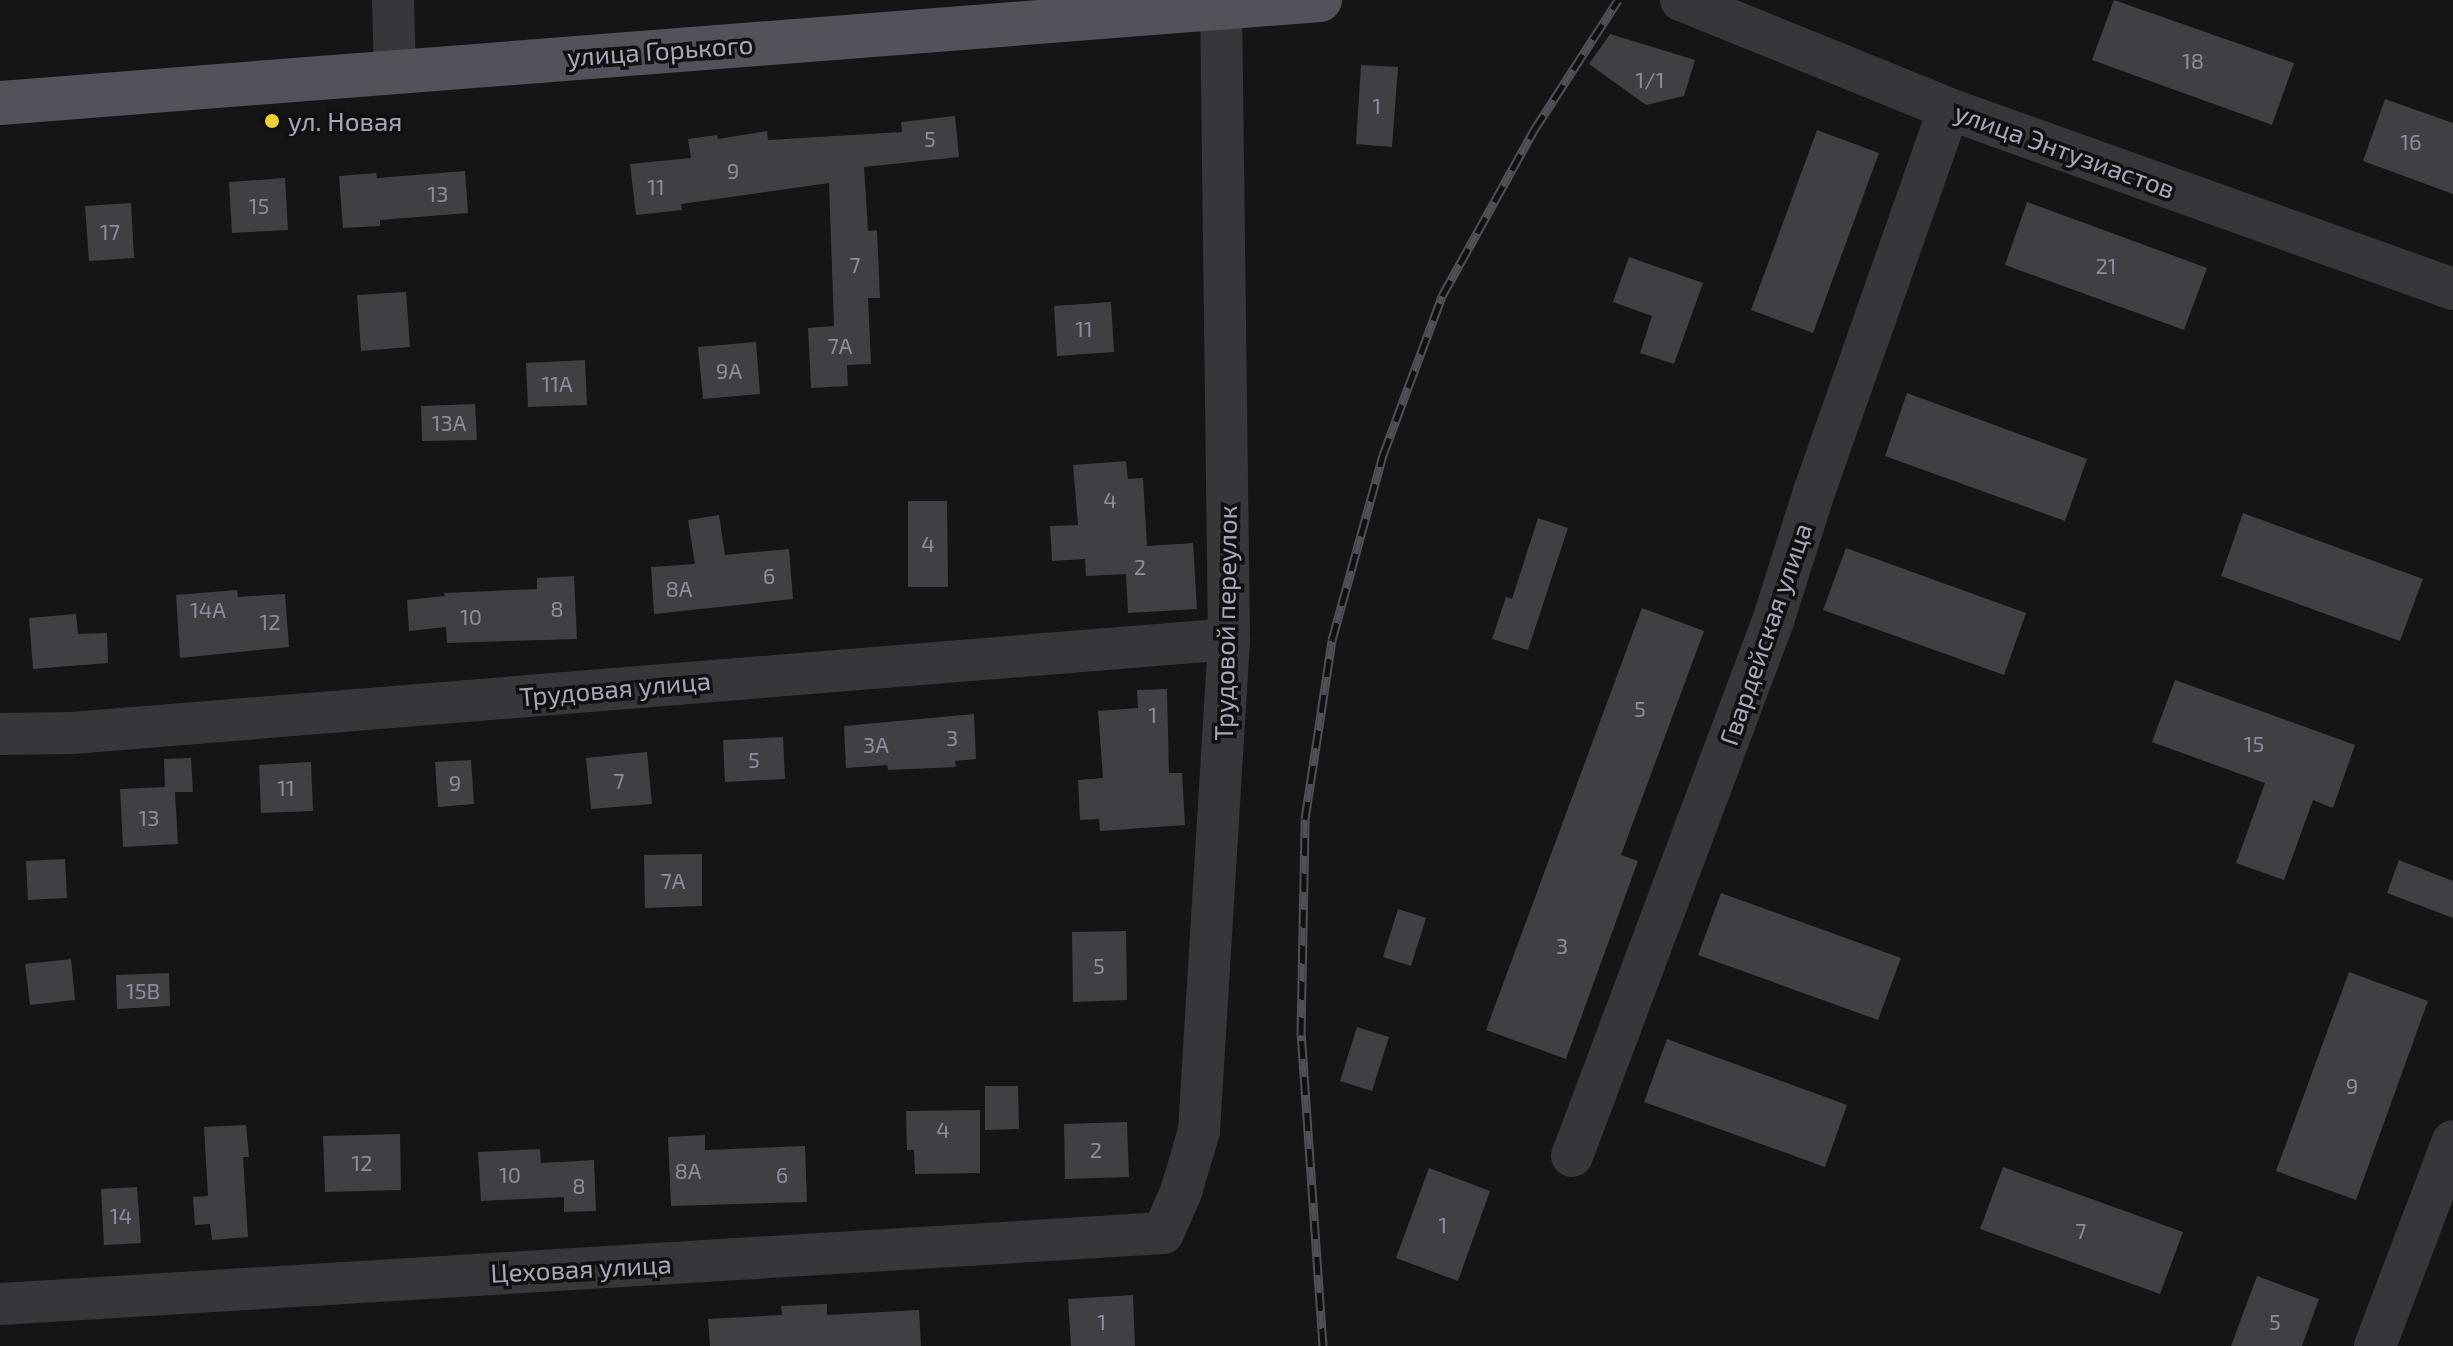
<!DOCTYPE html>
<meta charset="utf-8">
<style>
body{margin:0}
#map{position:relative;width:2453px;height:1346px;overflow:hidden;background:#151517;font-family:"Exo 2",sans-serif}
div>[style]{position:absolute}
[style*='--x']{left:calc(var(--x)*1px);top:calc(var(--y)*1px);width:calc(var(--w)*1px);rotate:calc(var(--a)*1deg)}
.building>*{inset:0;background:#3f3f44}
.minor>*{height:42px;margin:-21px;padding:0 21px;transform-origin:21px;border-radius:21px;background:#36363b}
.major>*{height:44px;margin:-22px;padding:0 22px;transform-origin:22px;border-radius:22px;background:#52525a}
.rail>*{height:9px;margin-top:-4.5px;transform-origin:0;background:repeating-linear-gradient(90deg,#101012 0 18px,#4f4f56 0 36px);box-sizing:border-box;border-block:2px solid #4f4f56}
.dots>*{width:22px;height:22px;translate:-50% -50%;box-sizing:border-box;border:4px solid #101012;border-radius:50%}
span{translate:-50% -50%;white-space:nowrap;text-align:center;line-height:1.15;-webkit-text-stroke:7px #101012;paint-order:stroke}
.number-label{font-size:22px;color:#8d8e9a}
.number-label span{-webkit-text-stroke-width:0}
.street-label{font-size:26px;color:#a7a9b7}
.poi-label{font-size:26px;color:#a7a9b7}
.left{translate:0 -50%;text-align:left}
</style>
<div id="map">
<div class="building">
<i style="clip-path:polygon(2114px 0,2294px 63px,2272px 125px,2092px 60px)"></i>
<i style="clip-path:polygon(1610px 34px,1695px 60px,1684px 96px,1646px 105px,1589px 64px)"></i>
<i style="clip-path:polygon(1361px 65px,1398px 67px,1392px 147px,1356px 144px)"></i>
<i style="clip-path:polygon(2385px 99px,2453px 123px,2453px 194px,2363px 161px)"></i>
<i style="clip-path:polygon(955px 116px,959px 157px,864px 167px,868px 231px,877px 230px,880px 298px,868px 298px,871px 364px,847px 365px,848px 386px,811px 388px,808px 328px,834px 326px,829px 183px,681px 204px,682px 210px,636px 215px,630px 164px,691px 158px,688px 139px,717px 135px,718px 139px,767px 131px,768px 140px,902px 132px,901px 122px)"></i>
<i style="clip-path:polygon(1817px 130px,1879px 153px,1813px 333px,1751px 310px)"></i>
<i style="clip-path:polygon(465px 171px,468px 213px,380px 220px,380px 226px,343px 228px,339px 176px,376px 173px,377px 178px)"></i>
<i style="clip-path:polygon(285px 178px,288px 230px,232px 233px,229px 182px)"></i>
<i style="clip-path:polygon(2027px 202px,2207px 268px,2184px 330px,2005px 265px)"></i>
<i style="clip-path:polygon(131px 203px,134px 258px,89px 261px,85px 206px)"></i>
<i style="clip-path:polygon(1629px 257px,1703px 283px,1674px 364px,1640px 353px,1652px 316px,1613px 302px)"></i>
<i style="clip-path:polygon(406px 292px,410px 347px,361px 351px,357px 295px)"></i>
<i style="clip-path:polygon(1111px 302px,1114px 352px,1057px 356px,1054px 306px)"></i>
<i style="clip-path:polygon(756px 342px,760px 394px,703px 399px,698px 347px)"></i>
<i style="clip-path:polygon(585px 360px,587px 405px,528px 407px,526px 363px)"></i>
<i style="clip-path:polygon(1907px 393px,2087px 459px,2065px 521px,1885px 456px)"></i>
<i style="clip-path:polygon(475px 404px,477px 440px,422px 441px,421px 406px)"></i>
<i style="clip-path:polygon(1126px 461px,1128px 479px,1143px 478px,1147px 546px,1193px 543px,1197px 609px,1128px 613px,1126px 574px,1086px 576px,1085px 559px,1052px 561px,1050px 526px,1078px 525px,1073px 465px)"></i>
<i style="clip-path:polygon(908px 501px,947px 501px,948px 587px,908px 587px)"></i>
<i style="clip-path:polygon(2243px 513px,2423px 579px,2400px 641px,2221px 576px)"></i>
<i style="clip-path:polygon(719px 515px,725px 555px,789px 549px,793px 599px,654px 614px,651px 567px,695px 564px,688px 520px)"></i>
<i style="clip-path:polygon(1538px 518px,1568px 528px,1528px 650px,1492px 639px,1506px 597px,1512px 599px)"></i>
<i style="clip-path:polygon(1846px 548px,2026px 613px,2004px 675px,1823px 610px)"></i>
<i style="clip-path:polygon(574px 576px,577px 639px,447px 643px,446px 627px,409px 631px,407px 600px,445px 596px,444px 593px,537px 589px,537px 578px)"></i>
<i style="clip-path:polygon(237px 590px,238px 597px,285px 594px,289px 647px,180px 658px,176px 595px)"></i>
<i style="clip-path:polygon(1642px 608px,1704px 631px,1621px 855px,1638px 861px,1566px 1059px,1486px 1030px)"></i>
<i style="clip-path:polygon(76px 614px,78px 634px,107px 633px,108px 663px,33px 669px,29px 618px)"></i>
<i style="clip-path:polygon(2175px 680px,2355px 745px,2333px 808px,2313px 800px,2284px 880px,2236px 863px,2265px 783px,2152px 742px)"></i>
<i style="clip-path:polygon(1167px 689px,1169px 773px,1182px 773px,1185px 825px,1100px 831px,1099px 819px,1080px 820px,1078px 780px,1103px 778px,1098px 711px,1138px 708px,1137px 690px)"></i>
<i style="clip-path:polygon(974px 714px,976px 759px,955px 761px,956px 767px,888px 770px,887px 765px,846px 768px,844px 726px)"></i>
<i style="clip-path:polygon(783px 737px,785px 779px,725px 782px,723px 740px)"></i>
<i style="clip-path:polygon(647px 752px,652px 804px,591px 809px,586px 758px)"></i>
<i style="clip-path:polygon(191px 758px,193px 792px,175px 792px,178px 844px,123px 847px,120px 789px,165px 787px,164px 759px)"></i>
<i style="clip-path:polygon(471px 760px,474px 804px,438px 807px,435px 762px)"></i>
<i style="clip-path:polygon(311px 762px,313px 811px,261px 813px,259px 765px)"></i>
<i style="clip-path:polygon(702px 854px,702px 906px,645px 908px,644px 855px)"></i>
<i style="clip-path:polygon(65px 859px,67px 898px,28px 900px,26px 861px)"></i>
<i style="clip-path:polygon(2399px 860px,2453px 881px,2453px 918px,2387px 893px)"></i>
<i style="clip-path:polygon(1721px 893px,1901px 958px,1878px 1020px,1698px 955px)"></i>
<i style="clip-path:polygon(1398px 909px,1426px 918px,1411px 966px,1383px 957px)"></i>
<i style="clip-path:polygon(1126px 931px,1127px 1000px,1073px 1002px,1072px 932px)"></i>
<i style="clip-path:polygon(71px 959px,75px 1000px,30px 1005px,25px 964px)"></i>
<i style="clip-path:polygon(2349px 972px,2428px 1001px,2356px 1200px,2276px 1171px)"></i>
<i style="clip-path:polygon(169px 973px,170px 1006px,117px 1009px,116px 975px)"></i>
<i style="clip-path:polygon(1357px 1027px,1389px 1037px,1372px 1091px,1340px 1081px)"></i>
<i style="clip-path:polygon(1667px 1039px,1847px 1105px,1825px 1167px,1644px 1102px)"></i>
<i style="clip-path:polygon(985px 1086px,1018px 1086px,1019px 1129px,985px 1130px)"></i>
<i style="clip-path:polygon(980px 1110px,980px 1173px,915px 1174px,914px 1150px,907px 1150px,906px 1111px)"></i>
<i style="clip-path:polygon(1127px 1122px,1129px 1177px,1065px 1179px,1064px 1124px)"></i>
<i style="clip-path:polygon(246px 1125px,249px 1157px,243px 1157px,248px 1237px,212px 1240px,210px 1224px,195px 1225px,193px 1197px,208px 1196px,204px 1127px)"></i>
<i style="clip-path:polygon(400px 1134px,401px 1190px,325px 1192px,323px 1136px)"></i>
<i style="clip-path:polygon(705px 1135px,705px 1150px,805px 1146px,807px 1202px,671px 1206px,668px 1137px)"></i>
<i style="clip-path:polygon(540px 1149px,541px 1163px,594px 1160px,596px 1211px,564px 1212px,564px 1197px,481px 1201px,478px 1152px)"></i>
<i style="clip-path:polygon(2003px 1167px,2183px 1232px,2160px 1294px,1980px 1229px)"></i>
<i style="clip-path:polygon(1429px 1168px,1490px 1191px,1458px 1281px,1396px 1258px)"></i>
<i style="clip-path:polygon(137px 1187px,141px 1243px,104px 1245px,101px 1189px)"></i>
<i style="clip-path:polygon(2257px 1276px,2319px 1299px,2302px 1346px,2231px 1346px)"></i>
<i style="clip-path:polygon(1133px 1295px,1135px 1346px,1071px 1346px,1068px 1299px)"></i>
<i style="clip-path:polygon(827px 1304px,827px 1315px,919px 1310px,921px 1346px,710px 1346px,708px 1319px,782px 1315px,781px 1306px)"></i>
</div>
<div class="minor">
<i style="--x:393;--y:0;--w:70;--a:88.4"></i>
<i style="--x:1681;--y:0;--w:289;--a:22.1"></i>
<i style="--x:1949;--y:109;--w:535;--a:19.65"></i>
<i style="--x:0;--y:734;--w:72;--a:-0.8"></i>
<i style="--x:72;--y:733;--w:1161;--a:-4.64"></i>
<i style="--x:1572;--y:1156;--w:572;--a:-69.41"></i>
<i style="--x:1773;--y:621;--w:135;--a:-72.4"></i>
<i style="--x:1814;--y:492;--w:406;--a:-70.6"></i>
<i style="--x:0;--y:1304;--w:1165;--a:-3.49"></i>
<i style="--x:1163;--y:1233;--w:45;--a:-66.3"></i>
<i style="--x:1181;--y:1192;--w:64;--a:-73.6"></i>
<i style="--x:1199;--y:1131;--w:493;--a:-86.5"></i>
<i style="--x:1229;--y:639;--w:633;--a:-90.72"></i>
<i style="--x:2375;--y:1346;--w:219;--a:-69.2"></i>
</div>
<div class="major">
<i style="--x:0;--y:103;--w:1324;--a:-4.46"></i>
</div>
<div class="rail">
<i style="--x:1323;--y:1346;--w:312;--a:-94"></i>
<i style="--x:1301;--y:1035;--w:216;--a:-88.9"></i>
<i style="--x:1305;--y:819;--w:181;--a:-81.4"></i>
<i style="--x:1332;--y:640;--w:192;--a:-74.6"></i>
<i style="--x:1383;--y:455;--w:170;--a:-69.6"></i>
<i style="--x:1442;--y:296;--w:190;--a:-61"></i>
<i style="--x:1534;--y:130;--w:155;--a:-57.1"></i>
</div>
<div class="dots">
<i style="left:272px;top:121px;background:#eece35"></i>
</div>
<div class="number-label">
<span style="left:2193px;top:61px">18</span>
<span style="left:1650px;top:80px">1/1</span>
<span style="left:1377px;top:106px">1</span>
<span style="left:930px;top:139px">5</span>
<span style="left:2411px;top:142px">16</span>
<span style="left:733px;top:171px">9</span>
<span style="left:656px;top:187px">11</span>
<span style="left:438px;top:194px">13</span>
<span style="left:259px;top:206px">15</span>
<span style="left:110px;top:232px">17</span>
<span style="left:855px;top:265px">7</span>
<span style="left:2106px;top:266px">21</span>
<span style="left:1084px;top:329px">11</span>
<span style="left:840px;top:346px">7А</span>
<span style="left:729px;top:371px">9А</span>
<span style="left:557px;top:384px">11А</span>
<span style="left:449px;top:423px">13А</span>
<span style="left:1110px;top:500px">4</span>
<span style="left:928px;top:544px">4</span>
<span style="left:1140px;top:567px">2</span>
<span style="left:769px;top:576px">6</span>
<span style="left:679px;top:589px">8А</span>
<span style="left:557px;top:609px">8</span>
<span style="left:208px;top:610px">14А</span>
<span style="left:471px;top:617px">10</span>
<span style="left:270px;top:622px">12</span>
<span style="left:1640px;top:709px">5</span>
<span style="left:1153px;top:715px">1</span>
<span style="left:952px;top:738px">3</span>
<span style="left:2254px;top:744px">15</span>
<span style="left:876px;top:745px">3А</span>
<span style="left:754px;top:760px">5</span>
<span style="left:619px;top:781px">7</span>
<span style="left:455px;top:783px">9</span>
<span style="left:286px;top:788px">11</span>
<span style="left:149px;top:818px">13</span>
<span style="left:673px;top:881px">7А</span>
<span style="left:1562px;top:946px">3</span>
<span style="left:1099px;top:966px">5</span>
<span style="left:143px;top:991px">15В</span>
<span style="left:2352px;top:1086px">9</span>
<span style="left:943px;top:1130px">4</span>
<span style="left:1096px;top:1150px">2</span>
<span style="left:362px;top:1163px">12</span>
<span style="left:688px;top:1171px">8А</span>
<span style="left:510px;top:1175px">10</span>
<span style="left:782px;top:1175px">6</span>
<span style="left:579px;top:1186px">8</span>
<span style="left:121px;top:1216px">14</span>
<span style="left:1443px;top:1225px">1</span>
<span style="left:2081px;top:1231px">7</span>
<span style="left:1102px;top:1322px">1</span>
<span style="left:2275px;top:1322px">5</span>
</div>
<div class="street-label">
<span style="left:660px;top:50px;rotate:-4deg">улица Горького</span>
<span style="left:2065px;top:150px;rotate:20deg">улица Энтузиастов</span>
<span style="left:1225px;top:623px;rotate:-89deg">Трудовой переулок</span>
<span style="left:1765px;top:634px;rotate:-71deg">Гвардейская улица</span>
<span style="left:615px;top:688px;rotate:-5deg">Трудовая улица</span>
<span style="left:581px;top:1268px;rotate:-3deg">Цеховая улица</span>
</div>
<div class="poi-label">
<span class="left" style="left:288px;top:121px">ул. Новая</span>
</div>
</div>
